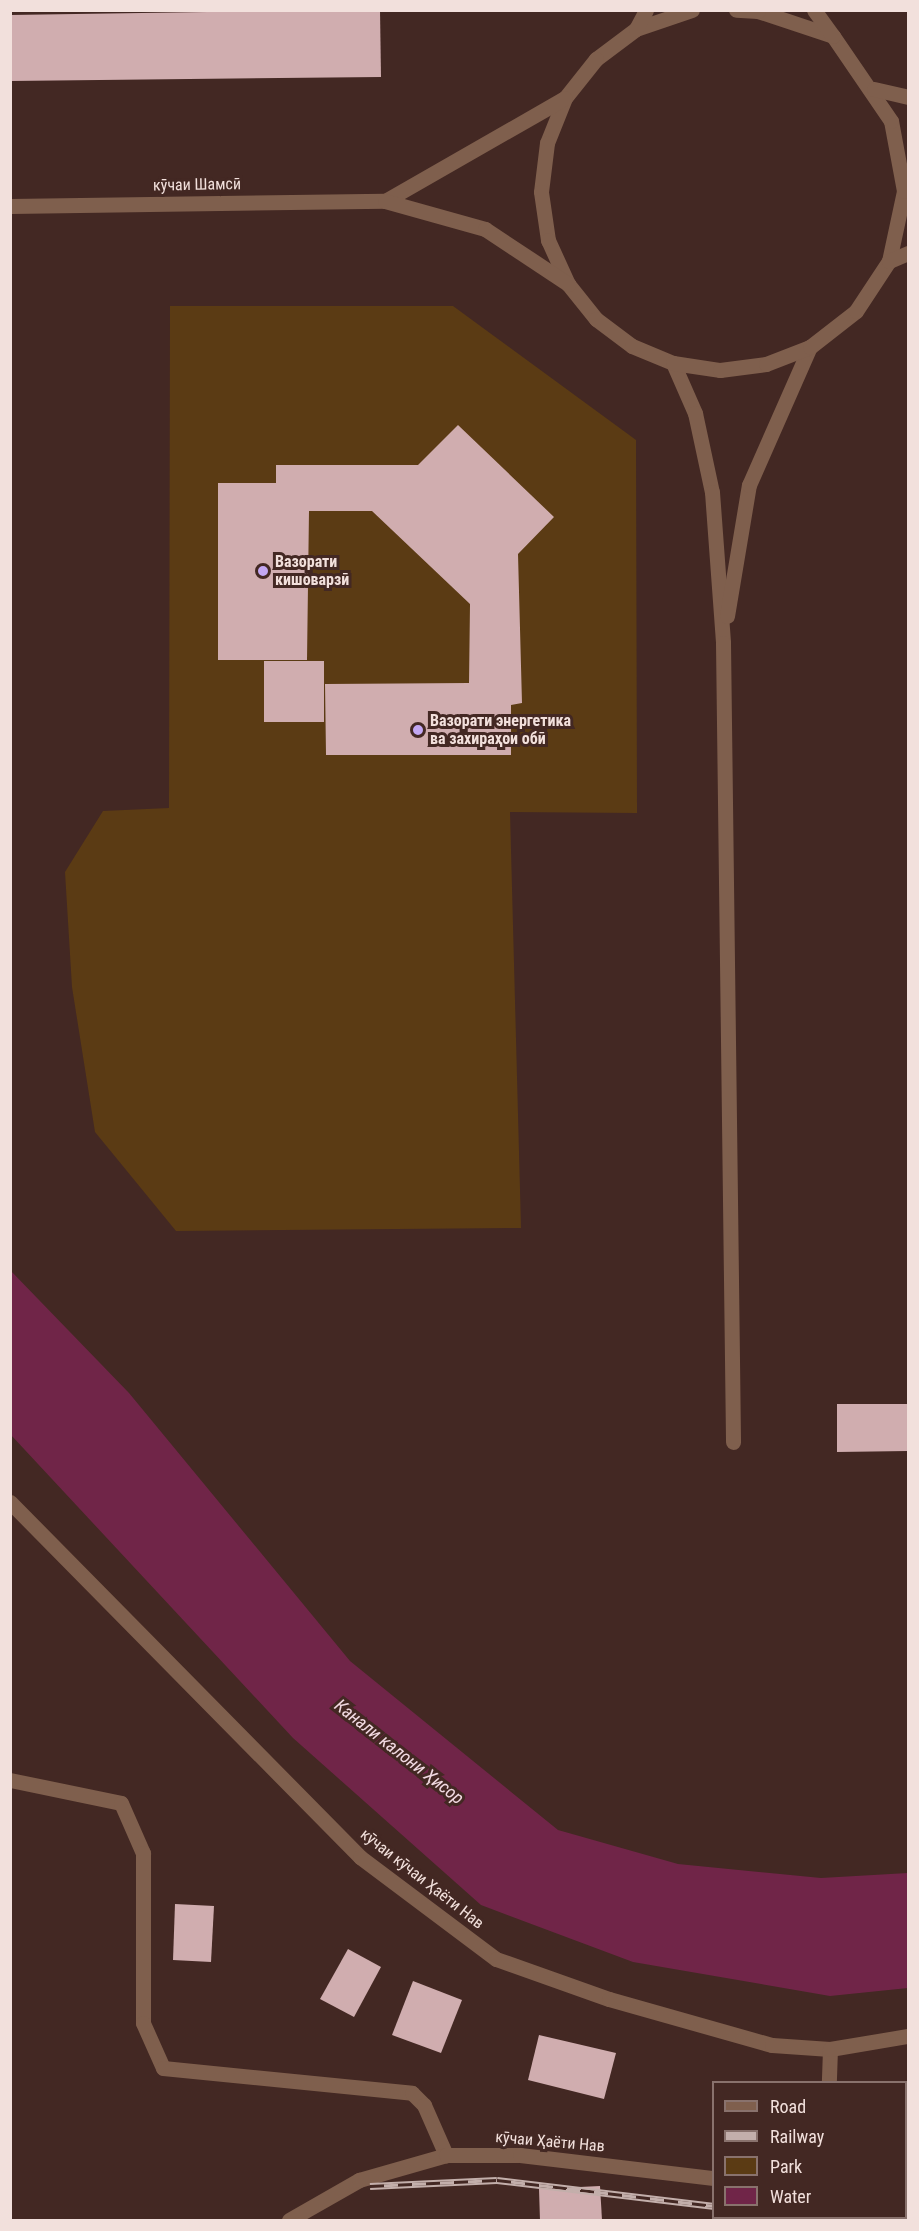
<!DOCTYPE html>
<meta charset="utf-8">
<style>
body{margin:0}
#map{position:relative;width:919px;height:2231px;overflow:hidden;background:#432823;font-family:"Roboto Condensed",sans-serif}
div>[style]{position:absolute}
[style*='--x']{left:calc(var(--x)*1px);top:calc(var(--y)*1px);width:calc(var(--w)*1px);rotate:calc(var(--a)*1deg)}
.green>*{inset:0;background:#5b3b14}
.water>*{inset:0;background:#702548}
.building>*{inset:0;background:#d0adaf}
.lane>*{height:15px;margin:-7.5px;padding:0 7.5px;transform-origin:7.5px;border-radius:7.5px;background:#7f5f4d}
.street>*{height:15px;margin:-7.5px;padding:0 7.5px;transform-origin:7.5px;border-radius:7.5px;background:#7f5f4d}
.rail>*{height:7px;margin-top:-3.5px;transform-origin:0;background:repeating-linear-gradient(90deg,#432823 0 14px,#c3afab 0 28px);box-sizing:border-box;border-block:2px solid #c3afab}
.dots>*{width:16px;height:16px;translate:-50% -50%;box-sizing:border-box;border:3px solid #432823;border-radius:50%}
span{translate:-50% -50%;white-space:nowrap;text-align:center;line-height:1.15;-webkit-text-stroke:6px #432823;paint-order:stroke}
.street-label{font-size:16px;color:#f2e0dc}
.poi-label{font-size:16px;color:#f2e0dc;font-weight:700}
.left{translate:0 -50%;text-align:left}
.water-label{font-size:18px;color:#f2dae2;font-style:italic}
.frame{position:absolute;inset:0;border:12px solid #f2e0dc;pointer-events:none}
.legend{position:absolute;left:712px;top:2081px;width:195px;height:138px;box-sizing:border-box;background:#432823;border:2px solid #89726d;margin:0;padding:8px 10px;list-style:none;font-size:18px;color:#f2e0dc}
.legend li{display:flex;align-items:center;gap:12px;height:30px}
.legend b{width:30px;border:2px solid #89726d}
</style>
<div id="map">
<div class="green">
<i style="clip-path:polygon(170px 306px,453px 306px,636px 440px,637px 813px,510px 812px,521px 1228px,176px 1231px,95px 1132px,72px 987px,65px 872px,103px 811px,169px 808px)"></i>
</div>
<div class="water">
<i style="clip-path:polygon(10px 1270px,129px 1393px,350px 1661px,558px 1830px,678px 1864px,821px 1878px,908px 1873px,908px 1988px,830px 1996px,633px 1962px,481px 1905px,293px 1738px,11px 1435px)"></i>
</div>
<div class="building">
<i style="clip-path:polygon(338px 10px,380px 10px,381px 77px,10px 81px,10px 15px)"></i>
<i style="clip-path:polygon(458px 425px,554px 517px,518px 554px,522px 703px,511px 705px,511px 755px,326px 755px,325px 684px,469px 683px,470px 604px,372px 511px,309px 511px,307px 660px,218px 660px,218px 483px,276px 483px,276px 465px,418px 465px)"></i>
<i style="clip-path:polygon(264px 661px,324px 661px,324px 722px,264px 722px)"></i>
<i style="clip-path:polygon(837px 1404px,908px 1404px,908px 1451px,837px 1452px)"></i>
<i style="clip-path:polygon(175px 1904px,214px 1906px,211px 1962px,173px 1960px)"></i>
<i style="clip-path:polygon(348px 1949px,381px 1967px,354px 2017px,320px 1999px)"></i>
<i style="clip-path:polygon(413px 1981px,462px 2000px,441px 2053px,392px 2035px)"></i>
<i style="clip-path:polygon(539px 2035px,616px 2053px,604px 2099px,528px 2080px)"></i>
<i style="clip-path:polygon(600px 2186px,602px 2220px,540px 2220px,539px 2189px)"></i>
<i style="clip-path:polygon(731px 2218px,771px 2218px,772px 2220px,731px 2220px)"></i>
</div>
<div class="lane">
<i style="--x:673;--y:363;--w:55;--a:66.3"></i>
<i style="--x:695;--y:413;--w:81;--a:77.9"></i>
<i style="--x:712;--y:492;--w:151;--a:85.8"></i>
<i style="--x:723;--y:643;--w:799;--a:89.28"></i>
<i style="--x:727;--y:616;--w:133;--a:-80.5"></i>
<i style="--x:749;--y:485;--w:151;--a:-66.2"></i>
<i style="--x:10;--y:1780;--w:113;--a:11.7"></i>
<i style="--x:121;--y:1803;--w:55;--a:66.3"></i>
<i style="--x:143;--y:1853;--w:170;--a:90"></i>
<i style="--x:143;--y:2023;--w:49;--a:66"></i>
<i style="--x:163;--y:2068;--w:250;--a:5.7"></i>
<i style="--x:412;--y:2093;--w:17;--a:45"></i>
<i style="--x:424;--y:2105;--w:55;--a:66.3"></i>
</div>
<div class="street">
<i style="--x:692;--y:10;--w:59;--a:161.3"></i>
<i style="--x:636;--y:29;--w:50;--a:143.1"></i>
<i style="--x:596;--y:59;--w:50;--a:128.5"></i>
<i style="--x:565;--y:98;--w:48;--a:111.8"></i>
<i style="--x:547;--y:143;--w:49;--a:97"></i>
<i style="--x:541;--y:192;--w:49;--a:81.7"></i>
<i style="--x:548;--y:240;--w:48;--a:65.6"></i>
<i style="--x:568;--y:284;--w:45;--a:51.3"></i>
<i style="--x:596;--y:319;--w:45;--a:36.9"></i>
<i style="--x:632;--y:346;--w:44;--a:22.5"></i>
<i style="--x:673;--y:363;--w:48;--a:8.5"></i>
<i style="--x:720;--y:370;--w:46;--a:-7.4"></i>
<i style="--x:766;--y:364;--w:47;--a:-21.1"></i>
<i style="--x:810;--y:347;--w:58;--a:-38"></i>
<i style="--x:856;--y:311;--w:60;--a:-56.6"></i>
<i style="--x:889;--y:261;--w:72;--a:-77.9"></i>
<i style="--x:904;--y:191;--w:71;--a:-100.5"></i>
<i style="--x:891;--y:121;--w:103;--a:-124.3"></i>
<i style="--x:833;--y:36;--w:79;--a:-161.6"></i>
<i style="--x:758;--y:11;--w:22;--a:-177"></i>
<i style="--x:814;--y:10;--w:32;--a:54"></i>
<i style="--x:636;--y:29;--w:21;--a:-62"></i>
<i style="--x:874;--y:89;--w:35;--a:13"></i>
<i style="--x:385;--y:201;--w:207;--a:-29.8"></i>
<i style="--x:10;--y:206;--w:375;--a:-0.8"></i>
<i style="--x:385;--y:201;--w:104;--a:15.6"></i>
<i style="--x:485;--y:229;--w:100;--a:33.5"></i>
<i style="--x:889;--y:261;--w:21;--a:-23"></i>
<i style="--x:10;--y:1502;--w:499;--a:45.4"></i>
<i style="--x:360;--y:1857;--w:170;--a:36.9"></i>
<i style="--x:496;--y:1959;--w:120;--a:19.5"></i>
<i style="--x:609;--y:1999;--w:169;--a:15.8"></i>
<i style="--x:772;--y:2045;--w:58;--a:3.9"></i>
<i style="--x:830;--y:2049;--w:33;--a:92"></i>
<i style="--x:830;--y:2049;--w:79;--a:-9.5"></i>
<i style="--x:906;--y:2194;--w:2;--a:-27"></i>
<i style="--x:826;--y:2218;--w:2;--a:90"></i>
<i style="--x:289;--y:2220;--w:81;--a:-29.7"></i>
<i style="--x:359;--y:2180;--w:91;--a:-16"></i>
<i style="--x:446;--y:2155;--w:74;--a:0"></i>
<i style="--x:520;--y:2155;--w:195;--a:6.8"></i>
</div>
<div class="rail">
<i style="--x:370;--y:2186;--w:127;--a:-2.7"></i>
<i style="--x:497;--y:2180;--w:219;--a:6.8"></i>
<i style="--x:906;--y:2199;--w:2;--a:-27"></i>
</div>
<div class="dots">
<i style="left:263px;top:571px;background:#c3a7f2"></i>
<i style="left:418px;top:730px;background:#c3a7f2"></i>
</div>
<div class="street-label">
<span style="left:197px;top:185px;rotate:-1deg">кӯчаи Шамсӣ</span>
<span style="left:422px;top:1879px;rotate:38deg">кӯчаи кӯчаи Ҳаёти Нав</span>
<span style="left:550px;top:2142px;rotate:5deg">кӯчаи Ҳаёти Нав</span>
</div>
<div class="poi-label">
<span class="left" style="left:275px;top:571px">Вазорати<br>кишоварзӣ</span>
<span class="left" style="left:430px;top:730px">Вазорати энергетика<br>ва захираҳои обӣ</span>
</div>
<div class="water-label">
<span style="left:399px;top:1752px;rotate:38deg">Канали калони Ҳисор</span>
</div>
<div class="frame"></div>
<ul class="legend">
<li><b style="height:8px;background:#7f5f4d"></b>Road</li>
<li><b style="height:8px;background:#c3afab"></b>Railway</li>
<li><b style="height:16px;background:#5b3b14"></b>Park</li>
<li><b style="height:16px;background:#702548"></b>Water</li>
</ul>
</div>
